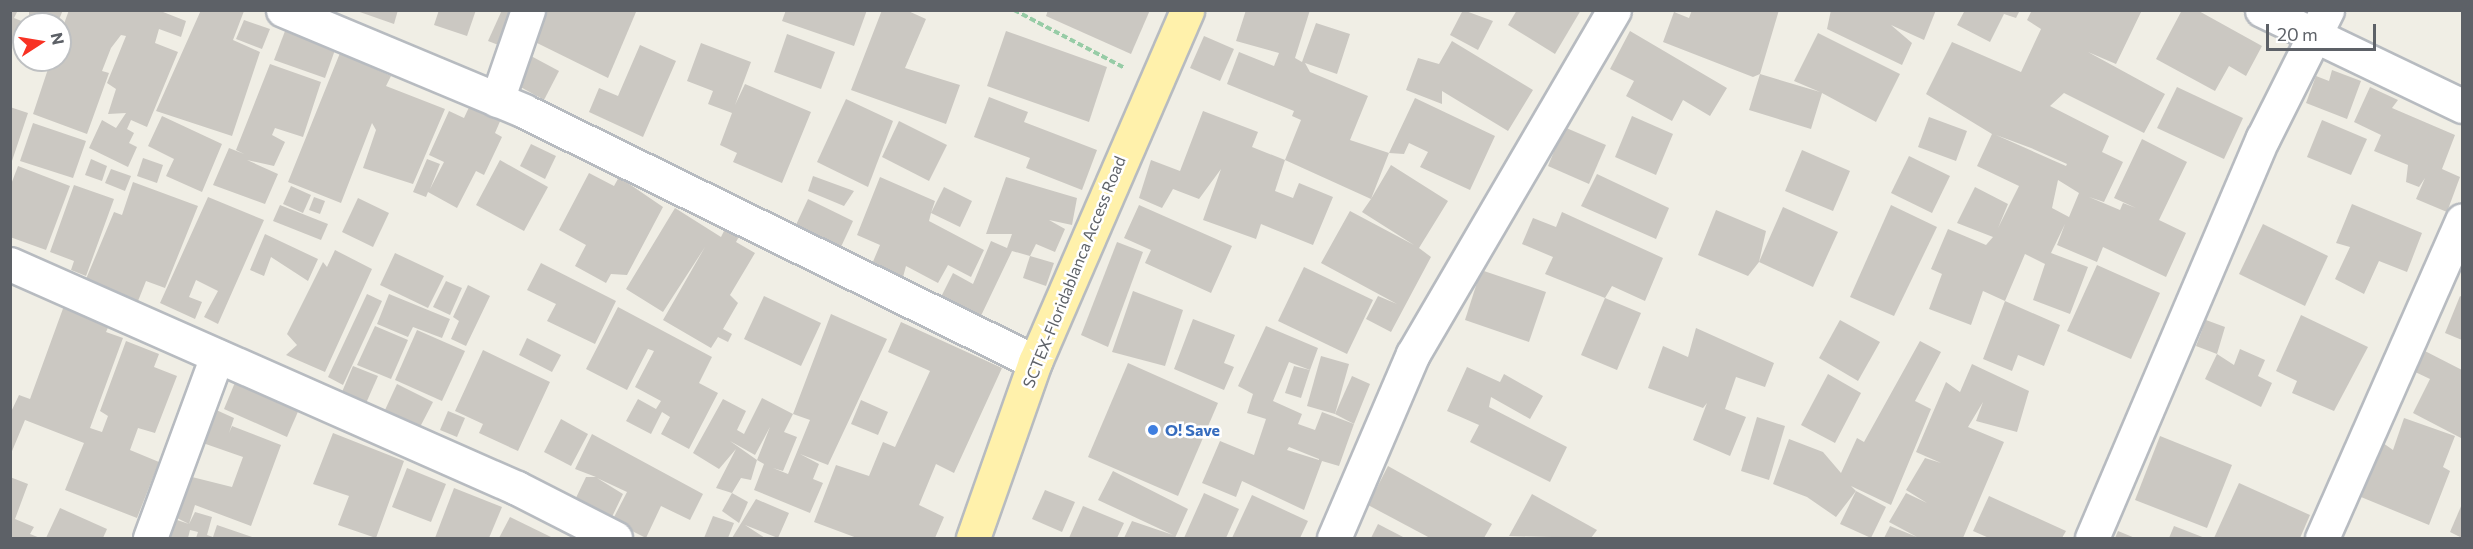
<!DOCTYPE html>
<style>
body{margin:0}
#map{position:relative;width:2473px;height:549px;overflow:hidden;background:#f0eee5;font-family:Commissioner,sans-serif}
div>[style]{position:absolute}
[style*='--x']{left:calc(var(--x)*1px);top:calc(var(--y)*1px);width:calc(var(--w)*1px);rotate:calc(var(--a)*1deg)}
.building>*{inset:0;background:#cbc8c2}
.path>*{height:4px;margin-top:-2px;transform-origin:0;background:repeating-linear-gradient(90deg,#97cca6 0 6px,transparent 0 9px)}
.roads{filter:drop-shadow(2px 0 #b7bbc0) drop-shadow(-2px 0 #b7bbc0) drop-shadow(0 2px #b7bbc0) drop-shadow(0 -2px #b7bbc0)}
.minor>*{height:33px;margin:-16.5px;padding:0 16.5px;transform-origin:16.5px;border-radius:16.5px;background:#fff}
.primary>*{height:33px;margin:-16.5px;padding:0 16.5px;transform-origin:16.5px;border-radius:16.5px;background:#fff1ab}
.dots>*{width:16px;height:16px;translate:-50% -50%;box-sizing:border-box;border:3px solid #fff;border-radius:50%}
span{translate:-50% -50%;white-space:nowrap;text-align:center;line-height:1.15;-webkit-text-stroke:5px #fff;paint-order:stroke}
.street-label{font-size:16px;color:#5d6167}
.shop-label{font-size:16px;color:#366cbe;font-weight:700}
.left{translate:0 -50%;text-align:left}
.frame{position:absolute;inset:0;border:12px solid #5d6167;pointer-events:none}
.north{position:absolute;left:12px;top:12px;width:60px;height:60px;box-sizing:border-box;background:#fff;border:2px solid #bec0c2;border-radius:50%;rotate:78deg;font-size:16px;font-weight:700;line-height:24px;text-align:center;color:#5d6167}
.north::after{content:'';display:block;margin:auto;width:21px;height:27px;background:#f83224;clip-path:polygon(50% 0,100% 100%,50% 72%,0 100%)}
.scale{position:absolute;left:2266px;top:24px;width:110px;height:27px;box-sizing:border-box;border:3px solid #5d6167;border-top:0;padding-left:8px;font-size:18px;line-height:21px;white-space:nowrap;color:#5d6167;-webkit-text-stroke:4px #fff;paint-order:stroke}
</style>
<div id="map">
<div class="building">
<i style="clip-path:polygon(10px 10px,18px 10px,14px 18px,24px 22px,11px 45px)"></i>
<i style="clip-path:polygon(29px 10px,63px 10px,57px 24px,29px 24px)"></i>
<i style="clip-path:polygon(69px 10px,158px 10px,186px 21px,181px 37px,159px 29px,155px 43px,178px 52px,147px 127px,131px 120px,127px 129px,134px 133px,129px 143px,137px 147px,128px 167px,89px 148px,102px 120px,116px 128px,126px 113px,108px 114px,116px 89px,107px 83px,126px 36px,121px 35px,111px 48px,102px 71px,109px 73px,87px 134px,33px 114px,51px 60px,60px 60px,60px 35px)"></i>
<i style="clip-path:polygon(201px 10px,244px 11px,233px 40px,260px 52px,232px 136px,156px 111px)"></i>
<i style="clip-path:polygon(354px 10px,398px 10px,394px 24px)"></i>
<i style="clip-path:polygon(439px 10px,476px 10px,467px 36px,434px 25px)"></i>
<i style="clip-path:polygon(502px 10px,525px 10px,509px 49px,488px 41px)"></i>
<i style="clip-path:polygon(548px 10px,636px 12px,608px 78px,535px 42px)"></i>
<i style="clip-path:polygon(786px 10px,867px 10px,854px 46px,782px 21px)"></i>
<i style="clip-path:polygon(882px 10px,906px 10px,926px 19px,905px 68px,960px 85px,946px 124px,851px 90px)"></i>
<i style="clip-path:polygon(1048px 10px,1150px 10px,1131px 54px,1046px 16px)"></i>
<i style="clip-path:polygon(1246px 10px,1310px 10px,1295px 58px,1302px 62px,1316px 23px,1350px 34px,1337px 74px,1305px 63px,1310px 72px,1368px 96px,1350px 140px,1389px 153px,1415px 98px,1495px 136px,1470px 190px,1420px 167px,1428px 152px,1409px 143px,1404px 154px,1389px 153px,1371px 199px,1391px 165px,1448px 201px,1419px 248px,1431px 257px,1391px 332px,1366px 319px,1378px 296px,1397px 304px,1321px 263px,1350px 211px,1414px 245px,1362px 212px,1371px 199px,1285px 160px,1275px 191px,1293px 198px,1299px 183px,1333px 197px,1313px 245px,1261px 224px,1256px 239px,1203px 220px,1221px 169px,1199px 199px,1173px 189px,1162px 208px,1139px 198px,1151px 160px,1180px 171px,1203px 111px,1258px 132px,1252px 147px,1285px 160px,1301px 120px,1292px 116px,1294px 111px,1227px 84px,1239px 52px,1274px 66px,1279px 53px,1236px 41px)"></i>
<i style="clip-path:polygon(1463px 10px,1493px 21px,1478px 50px,1450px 35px)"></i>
<i style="clip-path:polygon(1517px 10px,1581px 10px,1555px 54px,1508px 25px)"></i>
<i style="clip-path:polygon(1692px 10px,1779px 10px,1760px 74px,1753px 77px,1663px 42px,1674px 12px,1689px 18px)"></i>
<i style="clip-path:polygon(1831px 10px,1936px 10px,1924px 40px,1891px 25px,1912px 43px,1902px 65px,1827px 29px)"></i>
<i style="clip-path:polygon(1965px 10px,2020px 10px,2016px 18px,2004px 14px,1990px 42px,1957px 25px)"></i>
<i style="clip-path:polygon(evenodd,2032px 10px,2142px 10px,2116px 64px,2088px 52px,2165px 94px,2144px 133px,2064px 93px,2050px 106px,2109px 136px,2102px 152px,2123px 162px,2104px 202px,2089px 197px,2120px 210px,2123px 203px,2136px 208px,2114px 198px,2142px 139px,2187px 162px,2159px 220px,2186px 233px,2166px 277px,2103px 247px,2097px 262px,2057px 245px,2065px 224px,2051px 253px,2088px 267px,2070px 314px,2033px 300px,2045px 264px,2025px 254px,2005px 301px,1983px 291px,1971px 325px,1929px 309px,1942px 274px,1931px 269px,1948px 229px,1986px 245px,1993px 237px,1957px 223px,1975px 187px,2008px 204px,1998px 228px,2019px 186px,1977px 166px,1992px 134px,1926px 94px,1952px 42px,2021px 72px,2041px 29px,2027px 20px,2032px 10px,1996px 135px,2031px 148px,2067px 164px,2066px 166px,1996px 135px,2032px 10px,2058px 180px,2079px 193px,2069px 217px,2052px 208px,2058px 180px)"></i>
<i style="clip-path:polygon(2182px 10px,2197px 10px,2262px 46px,2246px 76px,2229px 66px,2215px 91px,2156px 59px)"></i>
<i style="clip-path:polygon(244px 20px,270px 29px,262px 49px,236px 39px)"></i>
<i style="clip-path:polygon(285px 31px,335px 50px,325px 78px,274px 60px)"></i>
<i style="clip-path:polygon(1006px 31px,1107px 67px,1089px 122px,987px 86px)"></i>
<i style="clip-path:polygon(1630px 31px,1727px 88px,1710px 116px,1683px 100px,1672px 121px,1626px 96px,1634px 81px,1610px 69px)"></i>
<i style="clip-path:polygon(1818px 33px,1900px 74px,1876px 122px,1822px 93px,1811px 129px,1749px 110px,1760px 74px,1820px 92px,1794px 81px)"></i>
<i style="clip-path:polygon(787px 34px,835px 52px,821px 89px,774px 72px)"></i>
<i style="clip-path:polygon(1204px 36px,1234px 49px,1220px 81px,1190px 68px)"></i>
<i style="clip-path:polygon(1452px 41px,1533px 90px,1508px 131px,1442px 91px,1442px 104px,1406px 90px,1418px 58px,1439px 64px)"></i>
<i style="clip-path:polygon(701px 43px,751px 62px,735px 105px,745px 84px,811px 112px,782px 183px,733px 162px,737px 153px,720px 145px,732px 113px,708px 104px,713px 91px,687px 81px)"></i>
<i style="clip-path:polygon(640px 45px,676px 61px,643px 137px,589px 112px,599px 88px,618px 96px)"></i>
<i style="clip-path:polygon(340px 53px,391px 76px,386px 86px,445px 109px,413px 184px,363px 168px,376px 130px,372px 123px,341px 203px,288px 182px)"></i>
<i style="clip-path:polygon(531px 56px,559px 71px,544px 100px,517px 85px)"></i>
<i style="clip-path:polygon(32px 60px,47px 60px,43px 70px,30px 64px)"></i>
<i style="clip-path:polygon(270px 64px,321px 82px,303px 137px,275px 128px,272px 135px,285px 142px,274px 166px,247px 160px,278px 174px,265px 204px,213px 185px,229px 148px,244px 154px,236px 150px)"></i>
<i style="clip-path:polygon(2332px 70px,2361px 81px,2347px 119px,2306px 103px,2316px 76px,2329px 81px)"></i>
<i style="clip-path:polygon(2177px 87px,2243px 118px,2224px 159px,2157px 128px)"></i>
<i style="clip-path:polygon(2370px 87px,2398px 100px,2392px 108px,2455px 135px,2442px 169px,2460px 177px,2447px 212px,2416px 199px,2425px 178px,2419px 187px,2406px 182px,2408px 165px,2374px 151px,2381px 135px,2354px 122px)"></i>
<i style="clip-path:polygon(989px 97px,1028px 112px,1024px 122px,1097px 150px,1082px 190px,1026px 168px,1030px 158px,974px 137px)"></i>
<i style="clip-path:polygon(846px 99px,893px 121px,868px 187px,817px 162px)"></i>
<i style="clip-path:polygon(471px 103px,501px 119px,495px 133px,502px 137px,484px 175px,476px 171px,457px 208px,428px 192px,426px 197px,413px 192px,427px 159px,440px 164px,430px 189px,444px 162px,429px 155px,449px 111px,464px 118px)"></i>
<i style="clip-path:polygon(10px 107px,28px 113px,11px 164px,10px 164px)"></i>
<i style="clip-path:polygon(162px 116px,222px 144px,202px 192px,166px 176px,174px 159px,148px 146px)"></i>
<i style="clip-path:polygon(1632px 116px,1673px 134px,1656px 175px,1615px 157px)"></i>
<i style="clip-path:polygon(1929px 117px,1967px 131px,1956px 161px,1918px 147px)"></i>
<i style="clip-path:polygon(2322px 120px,2367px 139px,2351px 175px,2307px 157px)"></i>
<i style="clip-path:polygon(899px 121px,947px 145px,929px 181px,882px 157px)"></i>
<i style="clip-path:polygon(33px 123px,86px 141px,73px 178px,20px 161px)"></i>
<i style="clip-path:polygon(1564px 127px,1606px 145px,1589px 184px,1548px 166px)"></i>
<i style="clip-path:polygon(531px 144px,556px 156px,545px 179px,520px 166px)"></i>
<i style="clip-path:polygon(1802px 150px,1850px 171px,1833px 211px,1785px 191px)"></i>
<i style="clip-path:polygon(1909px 156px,1950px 176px,1932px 213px,1891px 193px)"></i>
<i style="clip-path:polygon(143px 158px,163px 165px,157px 183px,137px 176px)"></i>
<i style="clip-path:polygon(91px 159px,107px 166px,102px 181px,85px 175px)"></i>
<i style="clip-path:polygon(500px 160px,548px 187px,524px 231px,476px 205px)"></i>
<i style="clip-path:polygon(18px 166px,70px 186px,46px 250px,10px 237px,10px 187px)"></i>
<i style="clip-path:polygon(111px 169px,131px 176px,125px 191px,105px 183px)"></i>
<i style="clip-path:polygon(589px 173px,614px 186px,619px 177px,663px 207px,627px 275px,611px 274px,606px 283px,575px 266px,586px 245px,559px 230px)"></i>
<i style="clip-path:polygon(1597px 174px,1669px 208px,1656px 239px,1581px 206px)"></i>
<i style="clip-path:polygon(813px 176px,854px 191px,844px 206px,808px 191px)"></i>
<i style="clip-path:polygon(880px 177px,935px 201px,931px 213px,944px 187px,972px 201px,960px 227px,931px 213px,929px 221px,984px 250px,971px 277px,948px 265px,938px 283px,906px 266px,903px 277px,872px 264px,880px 245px,857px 235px)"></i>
<i style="clip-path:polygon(1006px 177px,1077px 198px,1072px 225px,1049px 220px,1065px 229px,1055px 252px,1036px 244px,1030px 256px,1012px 251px,978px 322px,939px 301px,953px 273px,973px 284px,991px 241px,1007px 248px,1012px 234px,986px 234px)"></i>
<i style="clip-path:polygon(133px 182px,198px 206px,165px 288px,146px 281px,138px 301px,86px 279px,114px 212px,122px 215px)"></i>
<i style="clip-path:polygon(74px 185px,114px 199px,86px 276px,71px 270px,74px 261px,50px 252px)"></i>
<i style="clip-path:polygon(291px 186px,311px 195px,303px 213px,283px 204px)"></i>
<i style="clip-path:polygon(208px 197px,264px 220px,218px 324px,204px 317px,218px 291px,196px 280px,189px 297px,202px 302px,195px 319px,160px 303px)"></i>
<i style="clip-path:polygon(314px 197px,325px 201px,320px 214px,309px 210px)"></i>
<i style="clip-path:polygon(358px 198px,389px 213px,373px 247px,342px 232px)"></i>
<i style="clip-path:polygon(808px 199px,853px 221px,840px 249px,795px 227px)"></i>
<i style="clip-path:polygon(2352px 204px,2422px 233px,2407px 272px,2379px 261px,2364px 294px,2335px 279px,2350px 247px,2336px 243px)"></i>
<i style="clip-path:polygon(280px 205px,328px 224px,321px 240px,273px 221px)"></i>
<i style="clip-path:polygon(1139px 205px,1232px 246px,1211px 293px,1145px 263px,1151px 250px,1124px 238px)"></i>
<i style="clip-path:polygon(1891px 205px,1937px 227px,1894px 316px,1850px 297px)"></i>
<i style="clip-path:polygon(1783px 207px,1838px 232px,1813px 287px,1759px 262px)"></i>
<i style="clip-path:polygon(675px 208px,721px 237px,727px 225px,741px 233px,736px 242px,755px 253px,730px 295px,738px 303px,723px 329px,732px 334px,728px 342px,718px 337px,711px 348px,663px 320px,705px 247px,663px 312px,626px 289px)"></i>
<i style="clip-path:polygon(1716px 210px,1766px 231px,1759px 262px,1748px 276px,1698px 255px)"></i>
<i style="clip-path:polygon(1562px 212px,1663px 258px,1645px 301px,1612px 286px,1605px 298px,1545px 274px,1553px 257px,1522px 244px,1533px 218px,1556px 227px)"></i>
<i style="clip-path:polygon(2263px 224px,2328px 256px,2305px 306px,2239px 274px)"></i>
<i style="clip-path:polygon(265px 234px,318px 259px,308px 281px,271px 257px,264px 276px,250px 270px)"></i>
<i style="clip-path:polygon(1117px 242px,1143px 252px,1108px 347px,1081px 335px)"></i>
<i style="clip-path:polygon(335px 250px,372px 269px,325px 372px,286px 355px,297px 345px,287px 334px,323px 262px,327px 267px)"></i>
<i style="clip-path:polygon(395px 253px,444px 276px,428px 308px,380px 285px)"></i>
<i style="clip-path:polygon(1030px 256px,1054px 263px,1046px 286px,1023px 278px)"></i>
<i style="clip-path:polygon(541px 263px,616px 301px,595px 344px,547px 321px,556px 304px,527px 290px)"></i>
<i style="clip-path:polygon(2097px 265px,2160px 293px,2131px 359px,2067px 331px)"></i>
<i style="clip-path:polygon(1304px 267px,1373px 300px,1347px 354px,1278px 321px)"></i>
<i style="clip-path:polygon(1481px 270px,1546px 292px,1529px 342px,1465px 320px)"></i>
<i style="clip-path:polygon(446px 281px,462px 288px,450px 315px,433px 307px)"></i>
<i style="clip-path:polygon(468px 285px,490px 296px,466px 346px,451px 339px,459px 321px,453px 317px)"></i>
<i style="clip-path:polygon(1133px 291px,1183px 310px,1165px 366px,1112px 352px)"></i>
<i style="clip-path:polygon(367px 294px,382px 301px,343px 385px,328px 377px)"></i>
<i style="clip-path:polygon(389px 294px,450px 319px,442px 338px,413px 327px,408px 337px,377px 324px)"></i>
<i style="clip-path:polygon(764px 296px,821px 323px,801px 366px,744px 339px)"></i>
<i style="clip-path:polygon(2460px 296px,2462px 297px,2462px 340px,2445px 333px)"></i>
<i style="clip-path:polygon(1605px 298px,1641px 313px,1617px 370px,1581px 355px)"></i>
<i style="clip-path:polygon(2005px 301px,2060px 325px,2044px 366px,2018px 355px,2012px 371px,1983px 359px)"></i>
<i style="clip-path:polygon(65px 303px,111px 321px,106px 332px,123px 338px,90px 428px,102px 432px,108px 416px,100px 411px,126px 341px,159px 354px,154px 367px,177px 376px,155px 433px,138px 428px,130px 450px,159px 462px,137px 518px,65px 490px,84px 443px,25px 420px,10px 456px,10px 414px,19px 395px,30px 399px)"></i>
<i style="clip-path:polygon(618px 307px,712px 357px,699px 383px,718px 393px,689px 449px,661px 434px,670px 417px,662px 412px,651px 434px,626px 421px,638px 399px,656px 409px,661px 401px,635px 387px,654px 351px,648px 349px,627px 390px,586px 369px)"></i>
<i style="clip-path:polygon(831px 314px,887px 339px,828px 465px,800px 454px,819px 464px,813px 479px,823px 483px,810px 513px,754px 490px,764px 464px,757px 460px,770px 427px,755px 455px,730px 441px,757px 460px,751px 480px,741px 478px,732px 493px,716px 488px,736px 449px,719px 469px,693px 453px,723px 399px,746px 411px,737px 430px,744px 434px,762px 398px,793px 414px,784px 432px,797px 437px,783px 471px,773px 468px,788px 474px,810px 420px,793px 414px)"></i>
<i style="clip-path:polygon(2301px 315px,2368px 347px,2334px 411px,2292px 393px,2297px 381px,2276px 371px)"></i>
<i style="clip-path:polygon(1193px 319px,1235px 335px,1224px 363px,1234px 367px,1224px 390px,1174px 369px)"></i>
<i style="clip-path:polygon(1840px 320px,1880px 342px,1858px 381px,1819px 358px)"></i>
<i style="clip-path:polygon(2206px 320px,2225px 327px,2217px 354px,2234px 365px,2240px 349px,2265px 360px,2258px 376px,2272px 383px,2261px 407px,2205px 379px,2217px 354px,2196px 346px)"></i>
<i style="clip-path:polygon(901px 322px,1002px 368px,954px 473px,936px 464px,919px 505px,944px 517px,935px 538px,857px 538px,814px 522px,836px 465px,869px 476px,883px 442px,895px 447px,930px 371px,888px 352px)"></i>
<i style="clip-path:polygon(375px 326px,408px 340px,391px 379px,357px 365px)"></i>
<i style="clip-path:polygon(evenodd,1266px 326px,1318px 348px,1310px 370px,1289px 362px,1273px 401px,1302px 414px,1298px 424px,1315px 430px,1322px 412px,1354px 424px,1339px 466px,1322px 461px,1304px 510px,1242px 481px,1236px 497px,1202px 483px,1220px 441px,1254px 455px,1266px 419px,1247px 413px,1253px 394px,1238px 386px,1266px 326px,1289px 447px,1319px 459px,1319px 460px,1287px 450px,1289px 447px)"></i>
<i style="clip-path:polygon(1696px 328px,1774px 363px,1765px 387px,1736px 377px,1725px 409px,1746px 417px,1730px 456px,1693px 440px,1707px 403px,1703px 408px,1648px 388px,1663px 346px,1688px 357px)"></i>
<i style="clip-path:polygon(417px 330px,465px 351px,442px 401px,395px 380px)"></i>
<i style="clip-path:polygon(527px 338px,561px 355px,552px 372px,519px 355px)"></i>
<i style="clip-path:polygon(1920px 341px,1941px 352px,1915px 401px,1931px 409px,1891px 505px,1851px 486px,1856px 491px,1836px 517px,1807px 497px,1773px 484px,1789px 439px,1823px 452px,1841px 473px,1857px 438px,1864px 442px)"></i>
<i style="clip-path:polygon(2421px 349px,2462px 370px,2461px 438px,2413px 413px,2430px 379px,2411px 370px)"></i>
<i style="clip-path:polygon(483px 350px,550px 382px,518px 451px,479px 433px,483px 424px,455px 411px)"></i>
<i style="clip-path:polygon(1321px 356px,1349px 364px,1335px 414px,1307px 406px)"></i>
<i style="clip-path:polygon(1128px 363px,1218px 403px,1178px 496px,1088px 457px)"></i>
<i style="clip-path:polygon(1972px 364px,2029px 391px,2017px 432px,1976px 421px,1983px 402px,1968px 427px,2004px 442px,1963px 538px,1884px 538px,1890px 526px,1917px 537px,1889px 522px,1906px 493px,1927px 503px,1906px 490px,1925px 458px,1941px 463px,1916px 452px,1946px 382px,1960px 392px)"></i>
<i style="clip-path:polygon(353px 366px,378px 376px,363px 410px,339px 399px)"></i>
<i style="clip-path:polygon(1294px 366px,1310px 370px,1301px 398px,1285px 393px)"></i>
<i style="clip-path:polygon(1467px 367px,1500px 382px,1504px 374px,1543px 396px,1530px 419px,1491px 397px,1489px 407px,1567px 447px,1550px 482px,1470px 442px,1479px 425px,1447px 411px)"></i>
<i style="clip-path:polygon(1828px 374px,1861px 393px,1835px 443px,1801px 425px)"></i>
<i style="clip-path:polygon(1352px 376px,1370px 384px,1354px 424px,1335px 414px)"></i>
<i style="clip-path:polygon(236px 380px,300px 407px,287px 437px,224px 409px)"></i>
<i style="clip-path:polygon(397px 384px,433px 402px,420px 427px,385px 410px)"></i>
<i style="clip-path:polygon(861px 400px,888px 412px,878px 435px,851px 424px)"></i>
<i style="clip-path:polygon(214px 409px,234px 418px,229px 433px,232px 426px,281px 445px,251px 526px,195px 505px,189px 524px,195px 512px,212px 517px,207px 535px,213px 537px,217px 525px,255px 538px,196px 538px,198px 532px,190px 530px,188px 538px,167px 538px,174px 519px,189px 524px,171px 515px,184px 475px,232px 487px,243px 457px,200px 442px)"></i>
<i style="clip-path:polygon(448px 411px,465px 418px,457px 437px,440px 430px)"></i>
<i style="clip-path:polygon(1757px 417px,1785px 426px,1769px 480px,1741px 471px)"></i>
<i style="clip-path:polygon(2404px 418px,2455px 436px,2443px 467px,2450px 471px,2429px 525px,2361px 497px,2383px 443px,2393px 450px)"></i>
<i style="clip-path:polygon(561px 419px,588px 434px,571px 466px,544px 452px)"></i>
<i style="clip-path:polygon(333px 433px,404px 461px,376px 538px,338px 525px,349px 496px,313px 484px)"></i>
<i style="clip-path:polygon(592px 434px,703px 494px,690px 520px,661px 506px,646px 538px,612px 521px,627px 492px,597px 478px,623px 494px,611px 519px,574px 502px,586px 477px,596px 477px,575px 469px)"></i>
<i style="clip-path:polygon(2160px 436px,2232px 465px,2207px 528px,2135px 500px)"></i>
<i style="clip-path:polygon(1388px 466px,1492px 524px,1484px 538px,1430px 538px,1368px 505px)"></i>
<i style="clip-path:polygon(407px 468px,446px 484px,431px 522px,392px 507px)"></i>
<i style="clip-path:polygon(1113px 471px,1188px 509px,1175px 538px,1124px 538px,1132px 521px,1173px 535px,1098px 500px)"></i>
<i style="clip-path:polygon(10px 477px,28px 484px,15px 519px,34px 527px,30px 534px,40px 538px,10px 538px)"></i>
<i style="clip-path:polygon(2239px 483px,2310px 515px,2300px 538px,2214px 538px)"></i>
<i style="clip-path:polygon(454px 488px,502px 507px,489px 538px,435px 538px)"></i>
<i style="clip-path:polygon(1045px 490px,1075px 502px,1062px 532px,1032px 519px)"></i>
<i style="clip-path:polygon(1856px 491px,1886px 507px,1871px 538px,1840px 524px)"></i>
<i style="clip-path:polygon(732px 493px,748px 502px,739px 523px,722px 511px)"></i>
<i style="clip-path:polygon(1204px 493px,1239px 509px,1226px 538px,1184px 538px)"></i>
<i style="clip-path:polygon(1532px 494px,1597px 530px,1591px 538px,1509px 536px)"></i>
<i style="clip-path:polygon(1252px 495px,1308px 521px,1300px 538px,1232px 538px)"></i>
<i style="clip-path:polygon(1989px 496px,2066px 531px,2062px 538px,1989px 538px,1973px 531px)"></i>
<i style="clip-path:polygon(756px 499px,789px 513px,778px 538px,745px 525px,765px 538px,732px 538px)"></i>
<i style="clip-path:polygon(2462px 504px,2462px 538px,2450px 532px)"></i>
<i style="clip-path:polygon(1083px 506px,1124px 523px,1117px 538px,1069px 538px)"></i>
<i style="clip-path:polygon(60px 508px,107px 529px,103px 538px,46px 538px)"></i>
<i style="clip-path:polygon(713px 516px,734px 523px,728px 538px,704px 538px)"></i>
<i style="clip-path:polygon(510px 517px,553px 538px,499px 538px)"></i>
<i style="clip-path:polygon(1378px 524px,1405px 538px,1371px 538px)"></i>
<i style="clip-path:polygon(2174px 526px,2205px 538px,2169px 538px)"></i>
<i style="clip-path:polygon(2118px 531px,2135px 538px,2115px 538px)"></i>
</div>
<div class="path">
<i style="--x:1014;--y:10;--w:125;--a:27.6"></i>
</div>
<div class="roads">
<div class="minor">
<i style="--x:283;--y:10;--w:261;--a:22.7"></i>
<i style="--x:524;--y:111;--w:569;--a:26.16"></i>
<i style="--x:2262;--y:10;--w:222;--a:25.6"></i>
<i style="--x:497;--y:100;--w:95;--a:-71"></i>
<i style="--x:10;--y:264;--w:554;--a:23.84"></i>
<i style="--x:517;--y:488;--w:110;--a:27"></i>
<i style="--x:150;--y:538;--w:194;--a:-69.8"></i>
<i style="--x:1334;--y:538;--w:200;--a:-66.8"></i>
<i style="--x:1413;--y:354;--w:398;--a:-59.7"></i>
<i style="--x:2092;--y:538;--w:435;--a:-66.9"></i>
<i style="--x:2263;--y:138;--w:143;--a:-63.4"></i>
<i style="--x:2322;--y:538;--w:347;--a:-66.2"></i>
</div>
<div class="primary">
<i style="--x:973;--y:538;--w:187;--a:-70.6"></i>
<i style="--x:1035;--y:362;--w:383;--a:-66.6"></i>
</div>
</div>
<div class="dots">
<i style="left:1153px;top:430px;background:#3f7fe0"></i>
</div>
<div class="street-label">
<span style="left:1074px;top:272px;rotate:-68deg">SCTEX-Floridablanca Access Road</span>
</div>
<div class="shop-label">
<span class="left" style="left:1165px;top:430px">O! Save</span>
</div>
<div class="frame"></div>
<div class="north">N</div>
<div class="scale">20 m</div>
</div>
